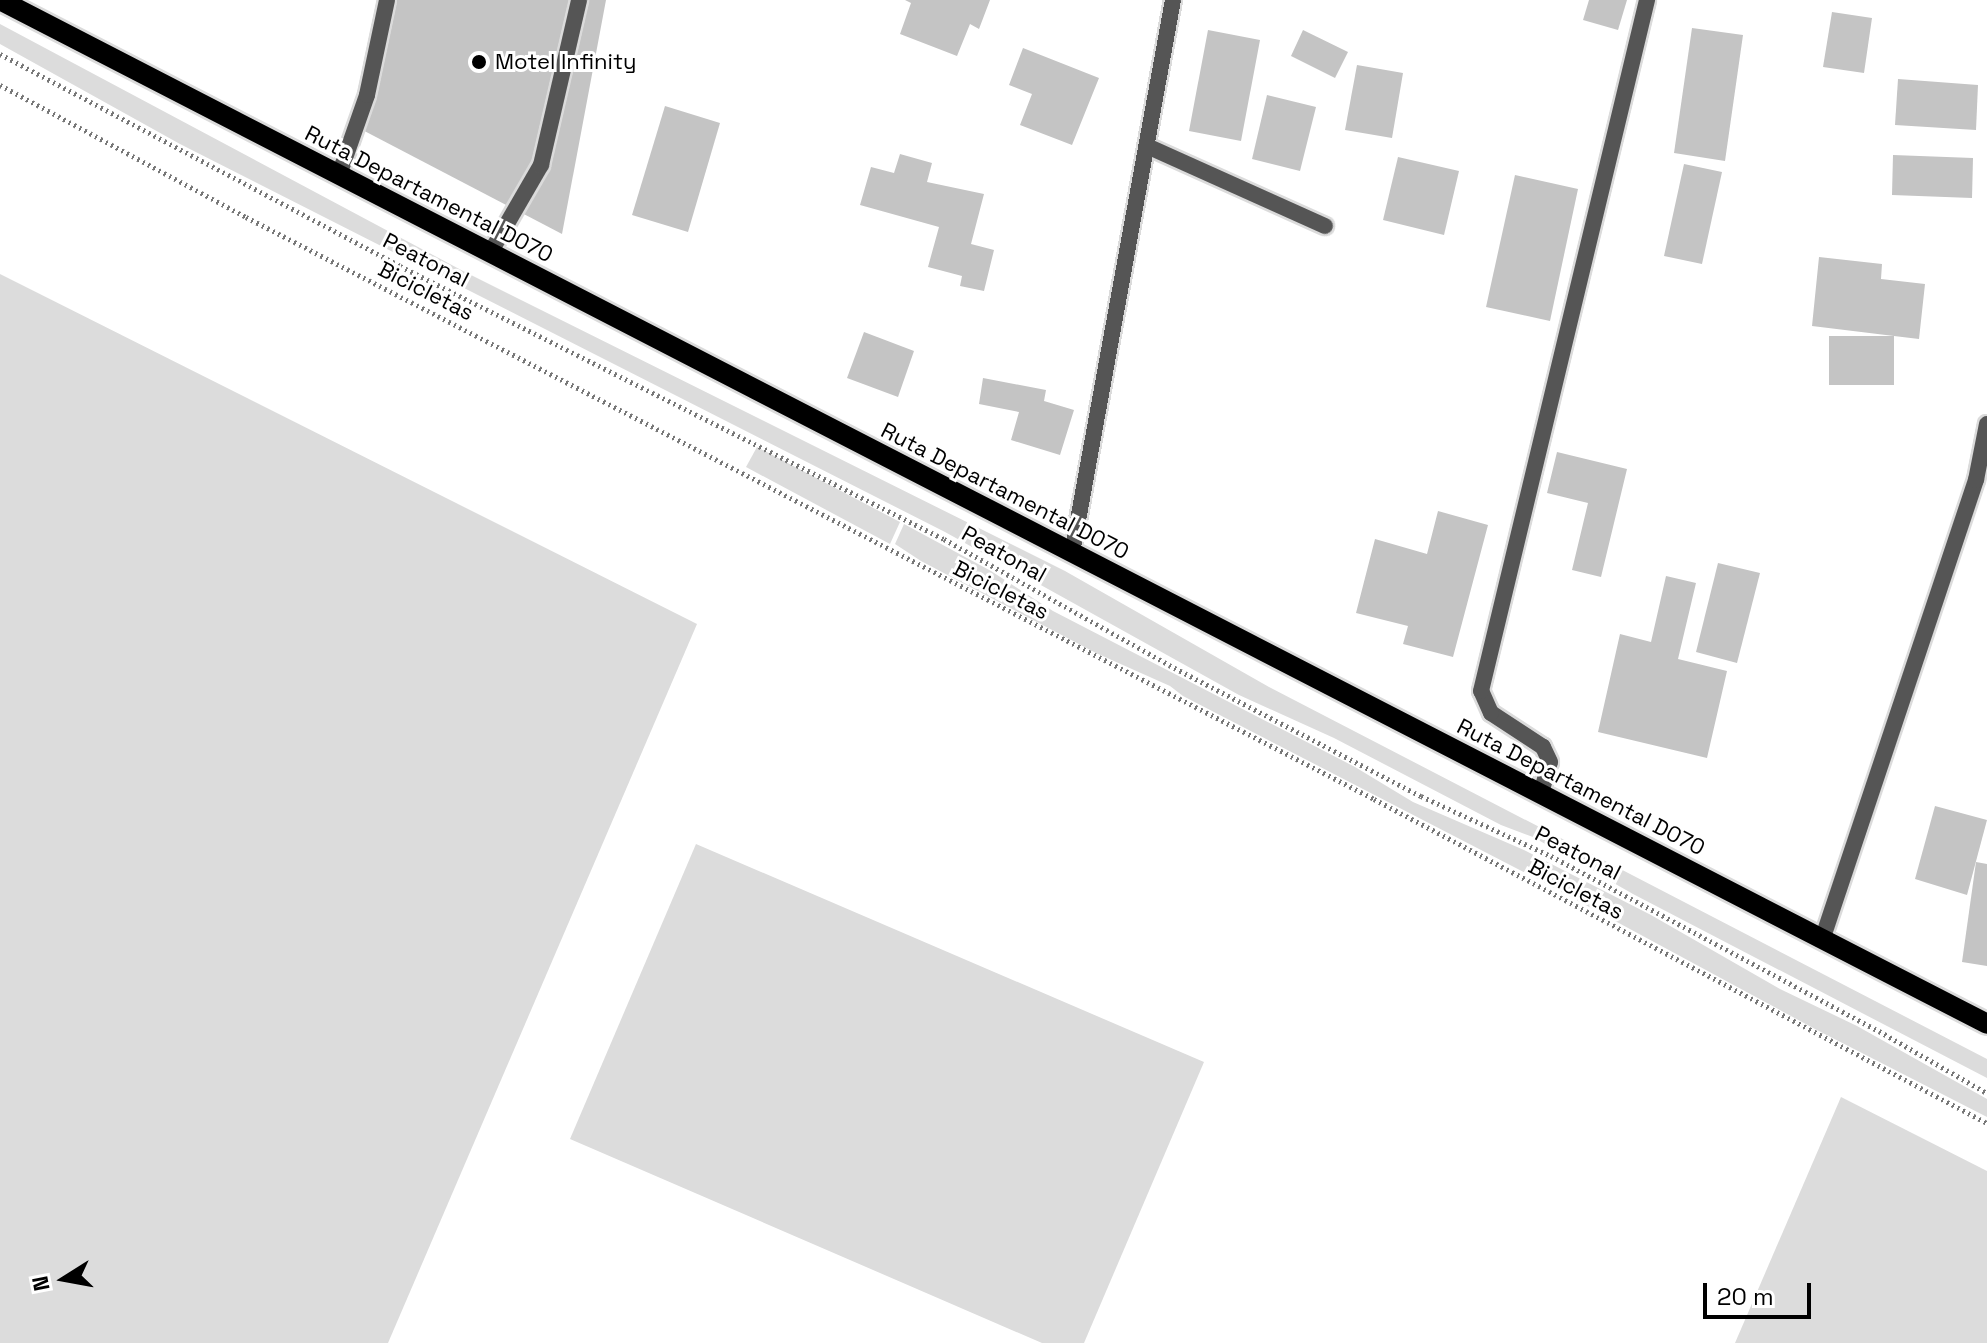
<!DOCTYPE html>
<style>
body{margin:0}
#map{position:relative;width:1987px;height:1343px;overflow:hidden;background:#fff;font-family:"Space Grotesk",sans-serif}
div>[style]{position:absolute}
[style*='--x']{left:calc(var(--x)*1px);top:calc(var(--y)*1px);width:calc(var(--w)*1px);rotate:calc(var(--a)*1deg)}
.green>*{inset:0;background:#dcdcdc}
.building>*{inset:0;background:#c4c4c4}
.path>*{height:5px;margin-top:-2.5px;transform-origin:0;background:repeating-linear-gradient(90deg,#777 0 2px,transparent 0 6px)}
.roads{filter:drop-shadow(2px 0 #dbdbdb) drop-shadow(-2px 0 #dbdbdb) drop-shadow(0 2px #dbdbdb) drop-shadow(0 -2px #dbdbdb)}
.lane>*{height:16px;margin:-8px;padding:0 8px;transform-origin:8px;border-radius:8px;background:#555}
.street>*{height:16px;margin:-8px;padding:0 8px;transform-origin:8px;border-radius:8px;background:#555}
.primary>*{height:20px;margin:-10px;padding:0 10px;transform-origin:10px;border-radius:10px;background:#000}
.dots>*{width:22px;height:22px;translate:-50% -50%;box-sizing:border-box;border:4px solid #fff;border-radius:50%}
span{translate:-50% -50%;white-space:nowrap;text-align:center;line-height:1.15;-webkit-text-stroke:6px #fff;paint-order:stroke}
.poi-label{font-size:22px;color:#000}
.left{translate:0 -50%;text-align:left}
.street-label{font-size:22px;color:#000}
.north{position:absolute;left:24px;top:1239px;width:80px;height:80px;-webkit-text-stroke:6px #fff;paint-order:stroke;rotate:259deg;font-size:22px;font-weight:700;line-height:32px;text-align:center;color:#000}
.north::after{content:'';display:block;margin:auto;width:28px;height:36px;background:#000;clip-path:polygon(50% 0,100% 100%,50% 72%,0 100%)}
.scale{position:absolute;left:1703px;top:1283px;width:108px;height:36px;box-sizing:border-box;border:4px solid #000;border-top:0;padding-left:10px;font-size:24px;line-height:28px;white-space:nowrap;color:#000;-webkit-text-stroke:6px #fff;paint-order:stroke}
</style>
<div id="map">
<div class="green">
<i style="clip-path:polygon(0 24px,463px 271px,1065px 571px,1269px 687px,1987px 1059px,1987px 1078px,1633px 894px,1533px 837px,1501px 825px,1334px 738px,1239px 695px,945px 532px,180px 144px,0 44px)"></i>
<i style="clip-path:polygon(0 274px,697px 624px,388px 1343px,0 1343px)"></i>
<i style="clip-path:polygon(757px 447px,900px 522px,890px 544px,746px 467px)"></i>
<i style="clip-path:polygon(904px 524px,991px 571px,1053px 611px,1355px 767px,1413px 802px,1524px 850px,1651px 915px,1780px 989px,1857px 1026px,1987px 1099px,1987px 1117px,1815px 1029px,1541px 881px,1183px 696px,1170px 686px,1096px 653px,921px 561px,895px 544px)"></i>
<i style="clip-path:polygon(696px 844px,1204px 1062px,1084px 1343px,1042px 1343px,570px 1139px)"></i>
<i style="clip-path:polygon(1841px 1097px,1987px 1171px,1987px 1343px,1735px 1343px)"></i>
</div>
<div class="building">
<i style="clip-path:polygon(377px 0,606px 0,562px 234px,351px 124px)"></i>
<i style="clip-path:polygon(905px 0,990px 0,979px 29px,970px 24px,957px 56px,900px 34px,911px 3px)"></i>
<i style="clip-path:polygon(1589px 0,1627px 0,1618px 30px,1583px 20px)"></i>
<i style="clip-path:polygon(1832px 12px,1872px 18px,1864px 73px,1823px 67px)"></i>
<i style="clip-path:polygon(1692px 28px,1743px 35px,1725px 161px,1674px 153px)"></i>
<i style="clip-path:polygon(1208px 30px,1260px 40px,1241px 141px,1189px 131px)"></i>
<i style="clip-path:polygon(1303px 30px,1348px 52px,1335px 78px,1291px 56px)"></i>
<i style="clip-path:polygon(1023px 48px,1099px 78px,1072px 145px,1020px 125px,1032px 94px,1009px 85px)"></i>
<i style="clip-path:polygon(1357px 65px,1403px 73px,1392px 138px,1345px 130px)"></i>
<i style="clip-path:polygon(1898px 79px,1978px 85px,1976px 130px,1895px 125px)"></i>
<i style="clip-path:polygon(1267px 95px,1316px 107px,1300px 171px,1252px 159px)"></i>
<i style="clip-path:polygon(665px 106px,720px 123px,688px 232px,632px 215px)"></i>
<i style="clip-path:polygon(900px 154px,932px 163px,927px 182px,984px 194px,971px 244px,994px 250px,984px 291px,960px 286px,962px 276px,928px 267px,939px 227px,860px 205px,871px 167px,894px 173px)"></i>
<i style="clip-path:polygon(1893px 155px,1973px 158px,1972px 198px,1892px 195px)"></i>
<i style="clip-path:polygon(1398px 157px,1459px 171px,1444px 235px,1383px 220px)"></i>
<i style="clip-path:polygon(1684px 164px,1722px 172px,1702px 264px,1664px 256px)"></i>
<i style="clip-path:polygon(1515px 175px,1578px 189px,1550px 321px,1486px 307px)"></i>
<i style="clip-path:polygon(1819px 257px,1882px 264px,1881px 279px,1925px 284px,1919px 339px,1894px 336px,1894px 385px,1829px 385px,1829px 336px,1894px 336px,1812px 326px)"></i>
<i style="clip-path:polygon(864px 332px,914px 351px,898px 397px,847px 378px)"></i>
<i style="clip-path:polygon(983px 378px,1046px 390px,1044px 401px,1074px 410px,1060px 455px,1011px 440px,1019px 412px,979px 404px)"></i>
<i style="clip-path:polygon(1557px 452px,1627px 469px,1601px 577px,1572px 570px,1588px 503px,1547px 493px)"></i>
<i style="clip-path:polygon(1438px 511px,1488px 525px,1453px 657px,1403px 644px,1408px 626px,1356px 613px,1375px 539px,1427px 554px)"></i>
<i style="clip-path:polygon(1718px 563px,1760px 573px,1737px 663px,1696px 652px)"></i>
<i style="clip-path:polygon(1666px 576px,1696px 583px,1678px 659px,1727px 671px,1707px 758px,1598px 732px,1620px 634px,1651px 642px)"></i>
<i style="clip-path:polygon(1935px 806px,1987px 820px,1967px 895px,1915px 879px)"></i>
<i style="clip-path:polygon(1976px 862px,1987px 864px,1987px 966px,1962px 962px)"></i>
</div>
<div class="path">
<i style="--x:0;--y:54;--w:453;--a:27.9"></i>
<i style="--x:400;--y:266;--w:609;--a:26.65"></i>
<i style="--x:944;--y:539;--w:258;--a:29.2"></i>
<i style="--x:1169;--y:665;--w:284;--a:27.5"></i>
<i style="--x:1421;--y:796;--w:143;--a:24.8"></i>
<i style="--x:1551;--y:856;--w:372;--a:28.1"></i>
<i style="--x:1879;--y:1031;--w:125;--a:29.9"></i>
<i style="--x:0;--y:85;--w:279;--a:28.2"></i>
<i style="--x:246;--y:217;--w:1269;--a:27.29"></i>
<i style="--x:1374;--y:799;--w:693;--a:27.86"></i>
</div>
<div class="roads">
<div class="lane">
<i style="--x:1147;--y:146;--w:195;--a:24.2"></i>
<i style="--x:339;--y:175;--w:85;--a:-70.7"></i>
<i style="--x:367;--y:95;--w:97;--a:-78.1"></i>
<i style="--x:490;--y:253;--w:102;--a:-59.9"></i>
<i style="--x:541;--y:165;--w:169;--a:-77"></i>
<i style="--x:1541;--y:793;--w:32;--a:-74"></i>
<i style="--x:1550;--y:762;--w:17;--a:-115"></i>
<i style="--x:1543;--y:747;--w:62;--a:-146.8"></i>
<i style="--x:1491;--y:713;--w:24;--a:-114"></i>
<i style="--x:1481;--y:691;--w:711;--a:-76.49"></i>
</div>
<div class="street">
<i style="--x:1072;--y:553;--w:562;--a:-79.65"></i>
<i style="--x:1822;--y:940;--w:485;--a:-71.5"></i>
<i style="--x:1976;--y:480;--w:57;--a:-78.9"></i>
</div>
<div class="primary">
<i style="--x:0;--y:0;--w:2235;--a:27.26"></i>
</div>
</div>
<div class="dots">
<i style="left:479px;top:62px;background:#000"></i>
</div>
<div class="poi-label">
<span class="left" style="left:495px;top:62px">Motel Infinity</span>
</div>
<div class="street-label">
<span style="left:429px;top:194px;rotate:27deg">Ruta Departamental D070</span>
<span style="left:426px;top:260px;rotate:27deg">Peatonal</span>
<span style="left:426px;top:291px;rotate:27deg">Bicicletas</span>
<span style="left:1005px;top:491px;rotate:27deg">Ruta Departamental D070</span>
<span style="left:1004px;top:554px;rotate:29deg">Peatonal</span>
<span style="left:1001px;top:590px;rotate:27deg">Bicicletas</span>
<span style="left:1581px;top:787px;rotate:27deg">Ruta Departamental D070</span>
<span style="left:1578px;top:853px;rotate:27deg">Peatonal</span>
<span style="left:1576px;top:889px;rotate:28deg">Bicicletas</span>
</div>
<div class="north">N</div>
<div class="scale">20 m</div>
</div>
